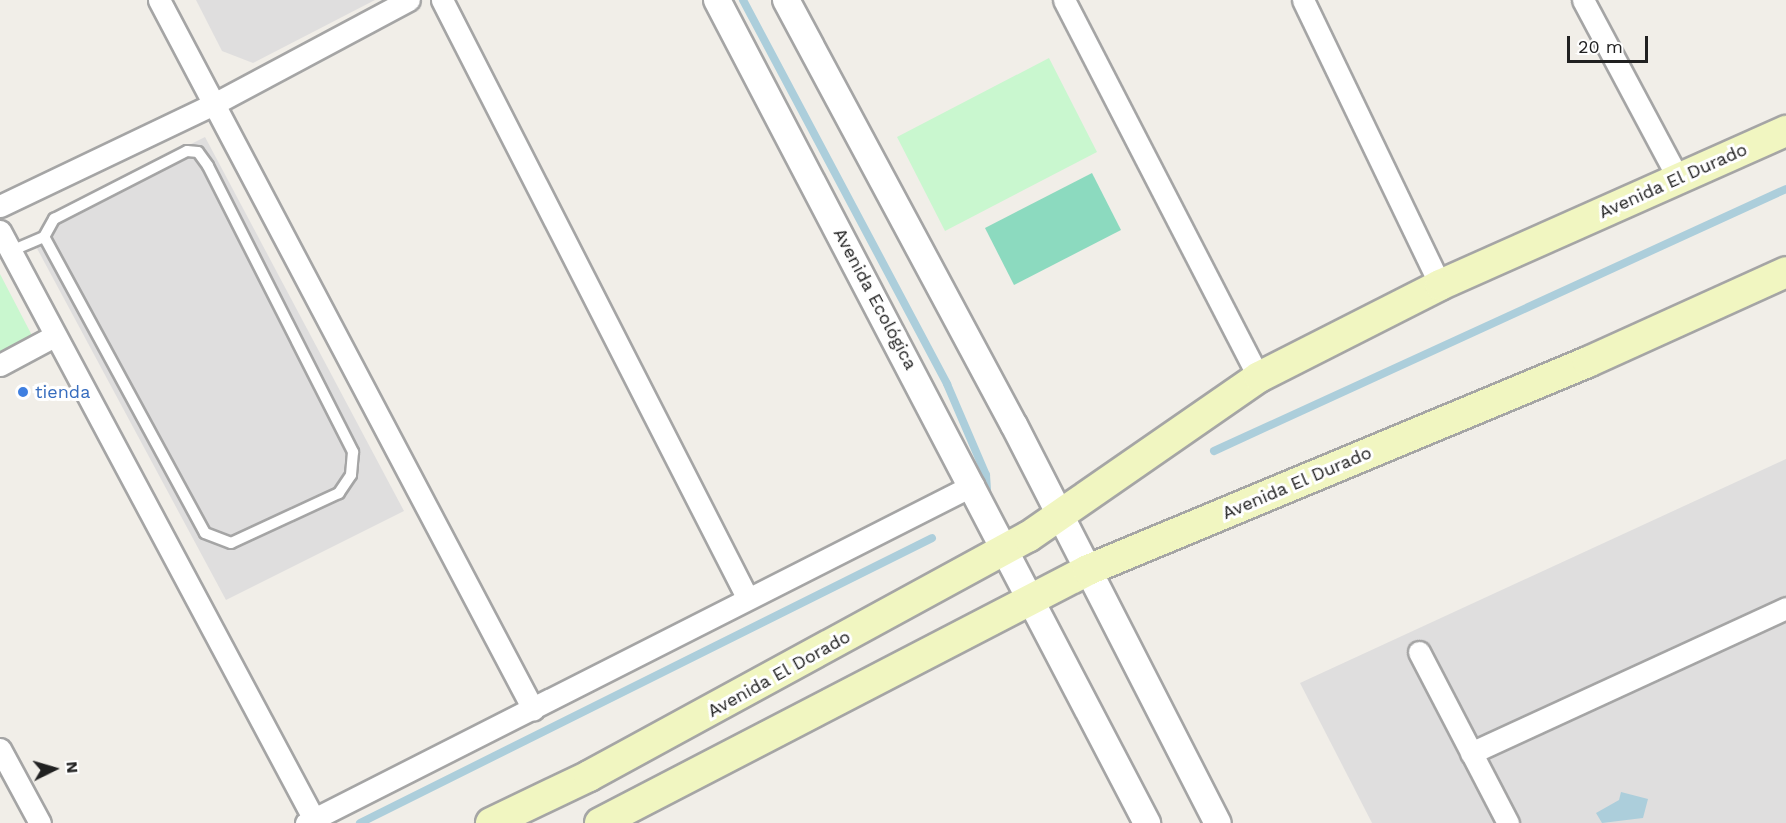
<!DOCTYPE html>
<meta charset="utf-8">
<style>
body{margin:0}
#map{position:relative;width:1786px;height:823px;overflow:hidden;background:#f1eee8;font-family:"Work Sans",sans-serif}
div>[style]{position:absolute}
[style*='--x']{left:calc(var(--x)*1px);top:calc(var(--y)*1px);width:calc(var(--w)*1px);rotate:calc(var(--a)*1deg)}
.residential>*{inset:0;background:#dfdede}
.park>*{inset:0;background:#c9f7cf}
.pitch>*{inset:0;background:#8cdabf}
.water>*{inset:0;background:#accedb}
.stream>*{height:8px;margin:-4px;padding:0 4px;transform-origin:4px;border-radius:4px;background:#accedb}
.roads{filter:drop-shadow(2px 0 #a5a5a5) drop-shadow(-2px 0 #a5a5a5) drop-shadow(0 2px #a5a5a5) drop-shadow(0 -2px #a5a5a5)}
.service>*{height:10px;margin:-5px;padding:0 5px;transform-origin:5px;border-radius:5px;background:#fff}
.minor>*{height:21px;margin:-10.5px;padding:0 10.5px;transform-origin:10.5px;border-radius:10.5px;background:#fff}
.tertiary>*{height:26px;margin:-13px;padding:0 13px;transform-origin:13px;border-radius:13px;background:#fff}
.secondary>*{height:30px;margin:-15px;padding:0 15px;transform-origin:15px;border-radius:15px;background:#f1f6c1}
.dots>*{width:16px;height:16px;translate:-50% -50%;box-sizing:border-box;border:3px solid #fff;border-radius:50%}
span{translate:-50% -50%;white-space:nowrap;text-align:center;line-height:1.15;-webkit-text-stroke:6px #fff;paint-order:stroke}
.street-label{font-size:18px;color:#212121}
.shop-label{font-size:18px;color:#366cbe}
.left{translate:0 -50%;text-align:left}
.north{position:absolute;left:24px;top:739px;width:60px;height:60px;-webkit-text-stroke:4px #fff;paint-order:stroke;rotate:85deg;font-size:16px;font-weight:700;line-height:24px;text-align:center;color:#212121}
.north::after{content:'';display:block;margin:auto;width:21px;height:27px;background:#212121;clip-path:polygon(50% 0,100% 100%,50% 72%,0 100%)}
.scale{position:absolute;left:1567px;top:36px;width:81px;height:27px;box-sizing:border-box;border:3px solid #212121;border-top:0;padding-left:8px;font-size:18px;line-height:21px;white-space:nowrap;color:#212121;-webkit-text-stroke:4px #fff;paint-order:stroke}
</style>
<div id="map">
<div class="residential">
<i style="clip-path:polygon(196px 0,375px 0,253px 63px,222px 51px)"></i>
<i style="clip-path:polygon(205px 137px,404px 511px,226px 600px,33px 241px,50px 215px)"></i>
<i style="clip-path:polygon(1786px 459px,1786px 823px,1372px 823px,1300px 683px)"></i>
</div>
<div class="park">
<i style="clip-path:polygon(1049px 58px,1097px 152px,945px 231px,897px 137px)"></i>
<i style="clip-path:polygon(0 274px,38px 347px,0 366px)"></i>
</div>
<div class="pitch">
<i style="clip-path:polygon(1092px 173px,1121px 230px,1014px 285px,985px 228px)"></i>
</div>
<div class="water">
<i style="clip-path:polygon(1621px 792px,1648px 799px,1643px 818px,1602px 823px,1596px 813px,1619px 800px)"></i>
</div>
<div class="stream">
<i style="--x:743;--y:0;--w:435;--a:62"></i>
<i style="--x:947;--y:384;--w:99;--a:66.8"></i>
<i style="--x:986;--y:475;--w:28;--a:86"></i>
<i style="--x:1214;--y:451;--w:629;--a:-24.61"></i>
<i style="--x:360;--y:823;--w:639;--a:-26.48"></i>
</div>
<div class="roads">
<div class="service">
<i style="--x:187;--y:151;--w:11;--a:5"></i>
<i style="--x:198;--y:152;--w:17;--a:54"></i>
<i style="--x:208;--y:166;--w:321;--a:63.1"></i>
<i style="--x:353;--y:452;--w:23;--a:95"></i>
<i style="--x:351;--y:475;--w:22;--a:124"></i>
<i style="--x:339;--y:493;--w:119;--a:155.2"></i>
<i style="--x:231;--y:543;--w:28;--a:-159"></i>
<i style="--x:205;--y:533;--w:337;--a:-118.5"></i>
<i style="--x:44;--y:237;--w:21;--a:-61"></i>
<i style="--x:54;--y:219;--w:149;--a:-27.1"></i>
<i style="--x:11;--y:251;--w:36;--a:-23"></i>
</div>
<div class="minor">
<i style="--x:159;--y:0;--w:802;--a:62.19"></i>
<i style="--x:442;--y:0;--w:670;--a:62.94"></i>
<i style="--x:1064;--y:0;--w:424;--a:62.7"></i>
<i style="--x:1303;--y:0;--w:316;--a:64.3"></i>
<i style="--x:1583;--y:0;--w:202;--a:61.9"></i>
<i style="--x:0;--y:206;--w:235;--a:-25.5"></i>
<i style="--x:212;--y:105;--w:223;--a:-28.1"></i>
<i style="--x:0;--y:231;--w:671;--a:61.91"></i>
<i style="--x:0;--y:365;--w:61;--a:-28.2"></i>
<i style="--x:1419;--y:652;--w:193;--a:62.5"></i>
<i style="--x:0;--y:749;--w:84;--a:61.6"></i>
<i style="--x:1471;--y:753;--w:347;--a:-24.7"></i>
<i style="--x:306;--y:823;--w:748;--a:-26.87"></i>
</div>
<div class="tertiary">
<i style="--x:717;--y:0;--w:929;--a:62.41"></i>
<i style="--x:786;--y:0;--w:482;--a:61.8"></i>
<i style="--x:1014;--y:425;--w:447;--a:62.9"></i>
</div>
<div class="secondary">
<i style="--x:491;--y:823;--w:109;--a:-25.6"></i>
<i style="--x:589;--y:776;--w:500;--a:-28.6"></i>
<i style="--x:1028;--y:537;--w:281;--a:-34.7"></i>
<i style="--x:1259;--y:377;--w:203;--a:-26.9"></i>
<i style="--x:1440;--y:285;--w:379;--a:-24"></i>
<i style="--x:600;--y:823;--w:550;--a:-27.4"></i>
<i style="--x:1088;--y:570;--w:542;--a:-22.59"></i>
<i style="--x:1588;--y:362;--w:217;--a:-24.4"></i>
</div>
</div>
<div class="dots">
<i style="left:23px;top:392px;background:#3f7fe0"></i>
</div>
<div class="street-label">
<span style="left:1673px;top:181px;rotate:-24deg">Avenida El Durado</span>
<span style="left:875px;top:299px;rotate:62deg">Avenida Ecológica</span>
<span style="left:1297px;top:483px;rotate:-23deg">Avenida El Durado</span>
<span style="left:779px;top:674px;rotate:-29deg">Avenida El Dorado</span>
</div>
<div class="shop-label">
<span class="left" style="left:35px;top:392px">tienda</span>
</div>
<div class="north">N</div>
<div class="scale">20 m</div>
</div>
